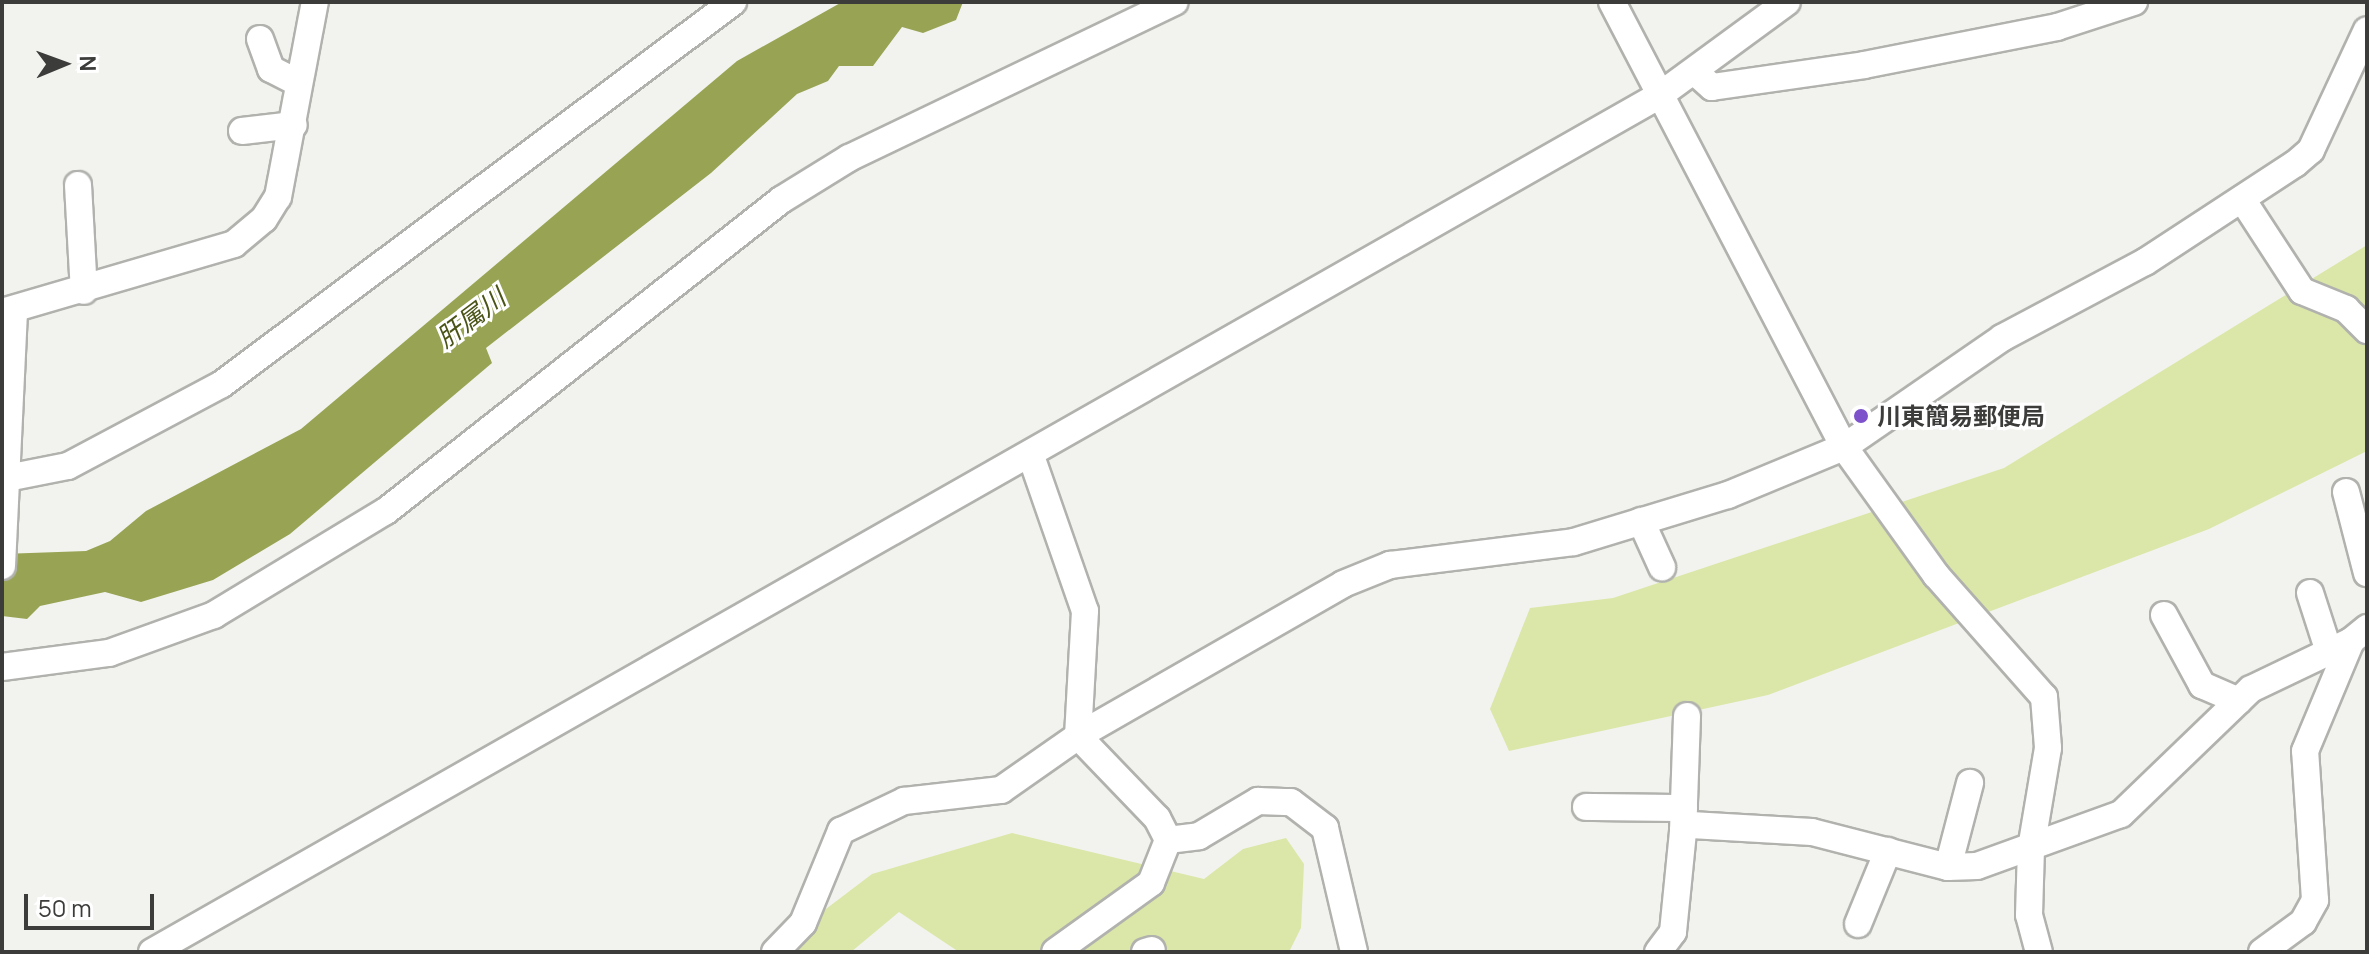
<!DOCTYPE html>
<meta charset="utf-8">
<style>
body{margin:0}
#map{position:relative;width:2369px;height:954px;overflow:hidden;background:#f2f3ef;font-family:Manrope,"Noto Sans JP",sans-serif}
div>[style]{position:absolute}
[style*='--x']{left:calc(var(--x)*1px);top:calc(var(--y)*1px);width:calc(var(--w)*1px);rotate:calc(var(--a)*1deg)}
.green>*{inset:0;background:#dbe7a8}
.water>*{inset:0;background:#98a454}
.roads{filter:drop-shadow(2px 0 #b1b2ae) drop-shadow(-2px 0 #b1b2ae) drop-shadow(0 2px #b1b2ae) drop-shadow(0 -2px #b1b2ae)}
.minor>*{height:26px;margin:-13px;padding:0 13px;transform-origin:13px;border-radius:13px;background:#fff}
.dots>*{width:22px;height:22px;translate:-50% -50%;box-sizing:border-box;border:4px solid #fff;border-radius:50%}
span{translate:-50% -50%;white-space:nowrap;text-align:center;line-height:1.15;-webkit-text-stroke:6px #fff;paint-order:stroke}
.poi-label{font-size:24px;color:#3c3c3b;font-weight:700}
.left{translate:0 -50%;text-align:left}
.water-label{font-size:26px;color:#4b5317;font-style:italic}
.frame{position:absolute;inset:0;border:4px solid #3c3c3b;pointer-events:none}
.north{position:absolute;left:24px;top:24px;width:80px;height:80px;-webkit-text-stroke:6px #fff;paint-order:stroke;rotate:89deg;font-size:22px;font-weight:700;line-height:32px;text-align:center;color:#3c3c3b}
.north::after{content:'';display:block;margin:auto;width:28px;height:36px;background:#3c3c3b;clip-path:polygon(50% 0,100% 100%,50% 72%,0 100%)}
.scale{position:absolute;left:24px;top:894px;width:130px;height:36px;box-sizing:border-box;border:4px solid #3c3c3b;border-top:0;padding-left:10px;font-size:24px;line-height:28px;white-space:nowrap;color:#3c3c3b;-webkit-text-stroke:6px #fff;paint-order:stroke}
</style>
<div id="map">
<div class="green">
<i style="clip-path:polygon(2367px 245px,2367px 451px,2209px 529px,1768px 695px,1509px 751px,1490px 709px,1530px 608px,1613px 598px,2004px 468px)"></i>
<i style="clip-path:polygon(1012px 833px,1204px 879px,1243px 849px,1286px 838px,1304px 864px,1301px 928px,1289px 952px,959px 952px,899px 912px,851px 952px,791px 952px,818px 915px,872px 874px)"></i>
</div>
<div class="water">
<i style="clip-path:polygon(842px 2px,963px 2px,956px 20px,923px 33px,902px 27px,873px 66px,839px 66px,828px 81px,797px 94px,711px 173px,486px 348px,492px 363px,290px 534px,213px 580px,141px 602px,105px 592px,40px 606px,27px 619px,2px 616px,2px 554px,86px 551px,110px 541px,146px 511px,301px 429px,737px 61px)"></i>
</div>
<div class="roads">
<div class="minor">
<i style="--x:1612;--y:2;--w:502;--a:62.46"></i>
<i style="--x:1844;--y:447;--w:158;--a:54.3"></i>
<i style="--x:1936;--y:575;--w:163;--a:48.5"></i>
<i style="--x:2044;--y:697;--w:51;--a:85.5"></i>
<i style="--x:2048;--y:748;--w:101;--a:99.6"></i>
<i style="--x:2031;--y:848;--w:67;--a:91.7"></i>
<i style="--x:2029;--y:915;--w:38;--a:75"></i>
<i style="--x:260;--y:39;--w:32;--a:70"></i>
<i style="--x:271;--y:69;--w:28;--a:27"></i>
<i style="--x:1694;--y:71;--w:24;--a:42"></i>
<i style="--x:1712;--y:87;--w:154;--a:-8.2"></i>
<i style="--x:1864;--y:65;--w:197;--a:-11.1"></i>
<i style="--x:2057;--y:27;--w:81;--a:-18"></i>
<i style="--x:242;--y:131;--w:52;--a:-6.6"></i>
<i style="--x:78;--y:185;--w:106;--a:86.8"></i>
<i style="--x:2242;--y:199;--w:110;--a:56.9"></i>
<i style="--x:2302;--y:291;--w:48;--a:22.2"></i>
<i style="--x:2346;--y:309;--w:30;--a:45"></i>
<i style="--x:2;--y:312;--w:242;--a:-16.3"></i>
<i style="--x:234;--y:244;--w:39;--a:-40"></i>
<i style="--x:264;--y:219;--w:26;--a:-58"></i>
<i style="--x:278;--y:197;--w:198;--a:-79.3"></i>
<i style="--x:1031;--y:456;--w:164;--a:70.8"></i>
<i style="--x:1085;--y:611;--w:125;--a:93.2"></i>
<i style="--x:1078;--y:736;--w:114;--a:46.1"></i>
<i style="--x:1157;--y:818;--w:25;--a:63"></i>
<i style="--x:1168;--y:840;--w:46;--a:111.6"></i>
<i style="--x:1151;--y:883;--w:118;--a:144.3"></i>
<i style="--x:2;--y:479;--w:67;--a:-11.1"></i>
<i style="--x:68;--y:466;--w:174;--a:-28"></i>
<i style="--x:222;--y:384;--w:638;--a:-36.78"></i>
<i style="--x:2346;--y:492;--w:84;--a:75.5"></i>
<i style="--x:1641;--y:521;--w:51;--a:65.5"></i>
<i style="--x:2;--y:566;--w:255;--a:-87.3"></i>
<i style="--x:2310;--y:593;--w:62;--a:72.1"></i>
<i style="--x:2164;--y:615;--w:80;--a:61.5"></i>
<i style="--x:2202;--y:685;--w:40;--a:23.4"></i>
<i style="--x:2;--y:667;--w:108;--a:-7.5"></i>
<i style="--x:109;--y:653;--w:112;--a:-19.9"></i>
<i style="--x:214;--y:615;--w:201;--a:-31.2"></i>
<i style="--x:386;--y:511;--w:503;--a:-38.21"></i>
<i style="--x:781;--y:200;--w:80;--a:-31.7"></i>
<i style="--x:849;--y:158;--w:361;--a:-25.6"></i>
<i style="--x:1586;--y:807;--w:98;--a:0.6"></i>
<i style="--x:1683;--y:831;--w:115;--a:-88"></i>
<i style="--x:1168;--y:840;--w:31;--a:-7"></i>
<i style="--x:1199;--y:836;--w:69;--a:-30.7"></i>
<i style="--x:1258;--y:801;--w:33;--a:2"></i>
<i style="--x:1291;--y:802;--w:43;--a:37.4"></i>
<i style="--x:1325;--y:828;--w:127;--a:76.8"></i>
<i style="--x:1948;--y:867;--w:87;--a:-75.3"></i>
<i style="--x:1858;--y:924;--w:79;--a:-67.7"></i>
<i style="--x:152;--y:952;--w:1735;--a:-29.61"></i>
<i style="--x:1660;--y:95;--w:157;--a:-36.2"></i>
<i style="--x:775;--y:952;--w:40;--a:-46"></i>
<i style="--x:803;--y:923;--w:100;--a:-67.6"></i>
<i style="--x:841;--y:831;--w:70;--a:-25.5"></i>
<i style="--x:904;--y:801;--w:98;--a:-6.5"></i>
<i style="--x:1001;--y:790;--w:94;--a:-35"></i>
<i style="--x:1078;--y:736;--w:305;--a:-29.8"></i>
<i style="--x:1343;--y:584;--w:51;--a:-22"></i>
<i style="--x:1390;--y:565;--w:185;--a:-7.1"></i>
<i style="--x:1574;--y:542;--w:161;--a:-17"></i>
<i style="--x:1728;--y:495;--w:126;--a:-22.5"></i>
<i style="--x:1844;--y:447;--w:192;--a:-34.6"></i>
<i style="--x:2002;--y:338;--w:162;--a:-28"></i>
<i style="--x:2145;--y:262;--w:179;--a:-33.2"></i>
<i style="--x:2295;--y:164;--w:21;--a:-41"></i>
<i style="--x:2311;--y:150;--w:132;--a:-65"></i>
<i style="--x:1145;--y:952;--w:7;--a:-16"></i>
<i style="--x:1658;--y:952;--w:25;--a:-53"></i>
<i style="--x:1673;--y:932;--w:101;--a:-84.3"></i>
<i style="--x:1683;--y:831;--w:10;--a:-37"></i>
<i style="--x:1691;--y:825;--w:121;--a:3.3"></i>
<i style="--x:1812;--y:832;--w:140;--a:14.4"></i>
<i style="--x:1948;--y:867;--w:29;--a:-2"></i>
<i style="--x:1977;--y:866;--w:153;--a:-19.9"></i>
<i style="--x:2121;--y:814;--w:180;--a:-43.9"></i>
<i style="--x:2251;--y:689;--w:111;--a:-25.6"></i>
<i style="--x:2262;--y:952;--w:51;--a:-36.2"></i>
<i style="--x:2303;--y:922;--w:25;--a:-61"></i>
<i style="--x:2315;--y:900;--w:149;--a:-93.8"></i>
<i style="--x:2305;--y:751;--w:119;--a:-67.3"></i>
<i style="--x:2351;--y:641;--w:21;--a:-39"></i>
</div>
</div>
<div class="dots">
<i style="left:1861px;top:416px;background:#7d52cb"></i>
</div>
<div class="poi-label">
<span class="left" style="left:1877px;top:416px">川東簡易郵便局</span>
</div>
<div class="water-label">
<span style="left:471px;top:318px;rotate:-37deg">肝属川</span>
</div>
<div class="frame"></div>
<div class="north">N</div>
<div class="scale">50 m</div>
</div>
